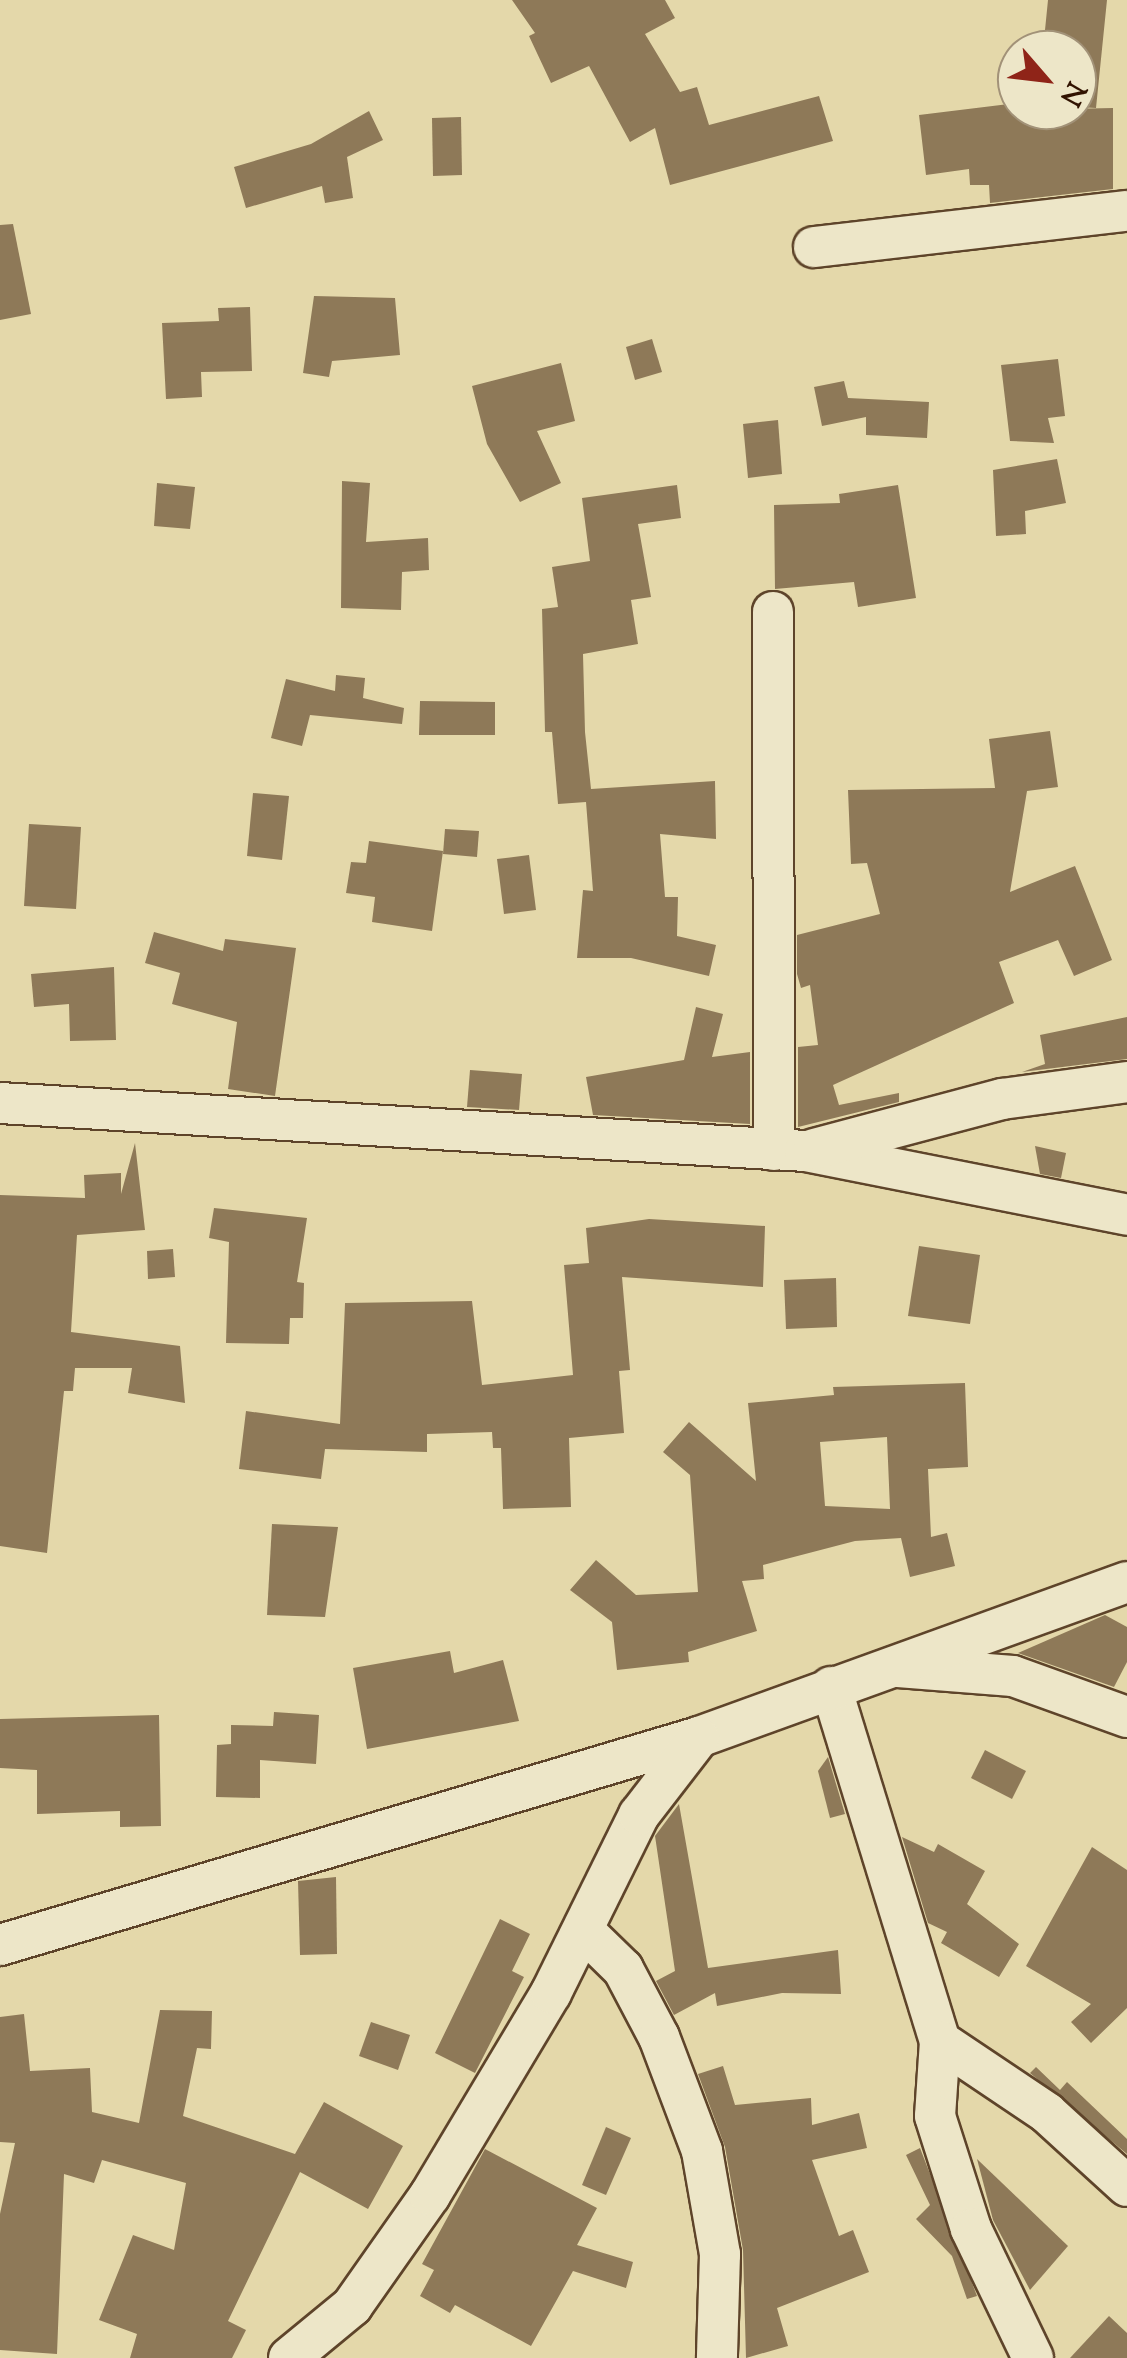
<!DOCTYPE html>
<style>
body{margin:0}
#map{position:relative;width:1127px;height:2358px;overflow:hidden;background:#e4d8aa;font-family:"Sorts Mill Goudy",serif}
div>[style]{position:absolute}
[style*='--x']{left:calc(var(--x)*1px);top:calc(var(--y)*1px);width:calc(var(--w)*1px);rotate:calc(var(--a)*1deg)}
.building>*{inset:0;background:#8e7958}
.roads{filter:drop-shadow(2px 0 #5e442a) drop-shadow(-2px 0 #5e442a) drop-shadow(0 2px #5e442a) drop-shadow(0 -2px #5e442a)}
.street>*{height:40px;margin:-20px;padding:0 20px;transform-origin:20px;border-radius:20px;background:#ede6c8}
span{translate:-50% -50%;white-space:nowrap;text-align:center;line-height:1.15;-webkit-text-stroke:8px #ede6c8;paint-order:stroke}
.north{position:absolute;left:997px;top:30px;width:100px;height:100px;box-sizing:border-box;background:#ede6c8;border:2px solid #a29278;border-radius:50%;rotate:118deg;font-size:28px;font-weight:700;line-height:40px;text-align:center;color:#311300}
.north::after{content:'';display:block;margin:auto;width:35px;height:45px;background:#8f2418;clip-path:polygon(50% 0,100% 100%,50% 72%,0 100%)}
</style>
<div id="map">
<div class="building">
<i style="clip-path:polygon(512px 0,665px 0,675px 18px,645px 34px,680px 92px,697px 87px,709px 125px,819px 96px,833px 141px,670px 185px,655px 128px,630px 142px,589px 66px,551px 83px,529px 36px,535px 33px)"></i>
<i style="clip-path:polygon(1048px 0,1107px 0,1096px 108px,1077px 107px,1077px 50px,1043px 50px)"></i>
<i style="clip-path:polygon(1017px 103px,1017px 110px,1113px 108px,1113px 189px,990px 203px,989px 185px,970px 185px,969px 169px,926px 175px,919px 115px)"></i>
<i style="clip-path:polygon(369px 111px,383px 140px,347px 157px,353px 198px,325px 203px,322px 186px,246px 208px,234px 167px,311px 144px)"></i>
<i style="clip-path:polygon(461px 117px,462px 175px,433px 176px,432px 118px)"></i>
<i style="clip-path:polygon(13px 224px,31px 314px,0 320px,0 225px)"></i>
<i style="clip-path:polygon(314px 296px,395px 298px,400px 355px,332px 361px,329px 377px,303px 373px)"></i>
<i style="clip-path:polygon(250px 307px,252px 371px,201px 372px,202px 397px,166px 399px,162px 323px,219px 321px,218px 308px)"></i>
<i style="clip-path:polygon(652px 339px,662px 372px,635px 380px,626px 347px)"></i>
<i style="clip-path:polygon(1058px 359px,1065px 416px,1048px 418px,1054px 443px,1010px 441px,1001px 365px)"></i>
<i style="clip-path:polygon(561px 363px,575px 421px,537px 431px,561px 483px,520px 502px,487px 444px,472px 386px)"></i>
<i style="clip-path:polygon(844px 381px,848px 398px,929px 402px,927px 438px,866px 435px,866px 417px,822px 426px,814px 387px)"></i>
<i style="clip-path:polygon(778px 420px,782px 474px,748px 478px,743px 424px)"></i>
<i style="clip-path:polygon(1057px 459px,1066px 503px,1025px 511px,1026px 534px,996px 536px,993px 470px)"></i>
<i style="clip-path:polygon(342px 481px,370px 483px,366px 542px,428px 538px,429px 570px,402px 572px,401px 610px,341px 608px)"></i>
<i style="clip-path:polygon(157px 483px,195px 487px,190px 529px,154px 526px)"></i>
<i style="clip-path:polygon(677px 485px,681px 518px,638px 524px,651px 597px,631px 600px,638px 644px,583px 654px,585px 732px,591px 789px,715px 781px,716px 839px,660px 834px,665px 897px,678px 897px,677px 936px,716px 945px,709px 976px,631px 958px,577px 958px,583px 890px,593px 891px,586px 802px,558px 804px,552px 732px,545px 732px,542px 609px,558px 607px,552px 567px,590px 561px,582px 498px)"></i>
<i style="clip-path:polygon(898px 485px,916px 598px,858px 607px,854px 582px,775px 589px,774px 505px,840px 503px,839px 494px)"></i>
<i style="clip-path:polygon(336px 675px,365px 678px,363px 698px,404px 708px,402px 724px,310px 715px,302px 746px,271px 738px,286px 679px,335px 691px)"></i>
<i style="clip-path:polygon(420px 701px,495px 702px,495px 735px,419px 735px)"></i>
<i style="clip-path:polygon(1050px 731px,1058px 787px,1027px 791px,1010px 892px,1075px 866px,1112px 960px,1074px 976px,1058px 940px,999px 962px,1014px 1003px,833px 1085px,839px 1105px,899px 1093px,899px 1102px,798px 1127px,798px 1047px,818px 1045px,810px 985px,801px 988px,797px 974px,797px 935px,880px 914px,867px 863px,851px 864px,848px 790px,995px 788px,989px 739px)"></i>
<i style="clip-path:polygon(253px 793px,289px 796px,282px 860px,247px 856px)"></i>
<i style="clip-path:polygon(29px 824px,81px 827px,76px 909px,24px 906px)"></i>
<i style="clip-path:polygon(445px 829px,479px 831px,477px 857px,443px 854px)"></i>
<i style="clip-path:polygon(369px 841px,443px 851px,432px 931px,372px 922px,375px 897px,346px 893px,351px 862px,366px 863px)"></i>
<i style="clip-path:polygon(529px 855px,536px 910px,504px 914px,497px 859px)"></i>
<i style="clip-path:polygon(154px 932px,223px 951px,225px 939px,296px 948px,275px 1096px,228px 1089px,237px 1022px,172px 1004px,180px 973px,145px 963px)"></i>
<i style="clip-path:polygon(114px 967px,116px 1040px,70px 1041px,69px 1004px,34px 1007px,31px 974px)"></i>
<i style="clip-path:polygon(696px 1007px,723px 1014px,712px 1057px,750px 1052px,750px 1124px,593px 1115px,586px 1077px,684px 1060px)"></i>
<i style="clip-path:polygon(1127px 1017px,1127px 1059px,1022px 1072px,1045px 1064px,1040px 1035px)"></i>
<i style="clip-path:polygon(470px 1070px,522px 1074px,519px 1110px,467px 1107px)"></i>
<i style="clip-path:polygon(135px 1143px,145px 1230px,77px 1235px,71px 1332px,180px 1346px,185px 1403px,128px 1393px,132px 1368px,75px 1368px,73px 1391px,64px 1391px,47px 1553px,0 1546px,0 1195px,85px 1198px,84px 1175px,121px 1173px,121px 1194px)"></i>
<i style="clip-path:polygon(1035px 1146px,1066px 1153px,1061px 1178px,1040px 1174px)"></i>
<i style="clip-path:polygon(214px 1208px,307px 1218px,297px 1282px,304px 1283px,303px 1318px,290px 1318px,289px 1344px,226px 1343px,229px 1242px,209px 1238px)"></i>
<i style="clip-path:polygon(649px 1219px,765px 1226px,763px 1287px,622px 1277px,630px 1370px,619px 1371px,624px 1433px,569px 1438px,571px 1507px,503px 1509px,501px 1448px,493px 1448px,492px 1432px,427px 1434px,427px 1452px,325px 1449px,321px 1479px,239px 1469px,246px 1411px,340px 1424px,345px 1303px,472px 1301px,482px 1385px,573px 1375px,564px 1265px,589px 1263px,586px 1228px)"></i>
<i style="clip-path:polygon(919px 1246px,980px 1255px,970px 1324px,908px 1316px)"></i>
<i style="clip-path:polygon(173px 1249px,175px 1277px,148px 1279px,147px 1251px)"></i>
<i style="clip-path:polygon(836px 1278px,837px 1327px,786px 1329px,784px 1280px)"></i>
<i style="clip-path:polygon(evenodd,965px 1383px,968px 1467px,928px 1469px,931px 1537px,947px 1533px,955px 1566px,910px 1577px,901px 1538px,855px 1541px,763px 1565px,764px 1579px,742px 1581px,757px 1631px,688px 1652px,689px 1662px,617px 1670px,612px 1622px,570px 1590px,596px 1560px,636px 1595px,698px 1592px,690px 1475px,663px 1452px,689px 1422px,756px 1481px,748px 1403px,834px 1395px,833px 1387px,965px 1383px,887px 1437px,890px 1509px,825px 1506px,820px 1442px,887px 1437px)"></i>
<i style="clip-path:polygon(272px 1524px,338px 1527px,325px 1617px,267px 1615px)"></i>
<i style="clip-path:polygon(1105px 1615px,1127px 1627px,1127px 1662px,1114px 1687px,1018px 1653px)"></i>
<i style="clip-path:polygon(450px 1651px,454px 1673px,503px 1660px,519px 1721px,367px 1749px,353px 1668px)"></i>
<i style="clip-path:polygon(274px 1712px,319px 1715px,316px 1764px,260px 1760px,260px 1798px,216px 1797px,217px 1745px,231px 1744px,231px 1725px,273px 1726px)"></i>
<i style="clip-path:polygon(159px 1715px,161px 1826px,120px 1827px,120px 1811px,37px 1814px,37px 1770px,0 1768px,0 1719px)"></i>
<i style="clip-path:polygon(985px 1750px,1026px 1771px,1012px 1799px,971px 1778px)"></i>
<i style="clip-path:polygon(828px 1757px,845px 1814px,830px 1818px,818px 1771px)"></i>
<i style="clip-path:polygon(679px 1804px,708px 1968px,838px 1950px,841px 1994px,782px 1993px,717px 2006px,715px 1993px,674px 2015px,656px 1981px,675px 1971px,655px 1836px)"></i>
<i style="clip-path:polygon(902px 1837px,934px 1852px,938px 1844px,985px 1871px,967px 1904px,1019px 1944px,999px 1977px,941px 1943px,947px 1932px,928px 1923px)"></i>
<i style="clip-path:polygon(1092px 1847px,1127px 1870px,1127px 2008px,1091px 2043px,1071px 2022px,1091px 2004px,1026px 1966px)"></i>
<i style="clip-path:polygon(336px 1877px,337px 1954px,300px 1955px,298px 1881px)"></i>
<i style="clip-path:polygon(500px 1919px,530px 1934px,512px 1971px,524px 1977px,475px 2073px,435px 2053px)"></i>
<i style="clip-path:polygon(160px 2010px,212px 2011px,211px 2049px,197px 2048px,183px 2116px,295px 2154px,324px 2102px,403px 2146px,368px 2209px,300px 2172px,228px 2321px,246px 2330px,232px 2358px,130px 2358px,137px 2334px,99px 2320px,133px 2235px,174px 2250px,186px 2183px,102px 2160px,94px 2183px,64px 2174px,57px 2354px,0 2350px,0 2214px,15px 2143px,0 2142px,0 2017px,24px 2014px,30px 2071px,90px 2068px,92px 2112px,139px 2123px)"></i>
<i style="clip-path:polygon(371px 2022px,410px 2035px,398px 2070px,359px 2056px)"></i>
<i style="clip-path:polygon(723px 2066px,735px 2105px,811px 2098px,812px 2125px,859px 2113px,867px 2148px,812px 2160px,839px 2236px,853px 2230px,869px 2272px,777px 2308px,788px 2346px,746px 2358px,743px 2250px,725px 2147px,698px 2074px)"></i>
<i style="clip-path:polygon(1036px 2067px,1060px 2090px,1067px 2082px,1127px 2139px,1127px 2154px,1030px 2073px)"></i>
<i style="clip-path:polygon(606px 2127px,631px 2138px,606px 2195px,582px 2185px)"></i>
<i style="clip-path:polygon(920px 2148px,977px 2296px,967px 2299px,952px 2256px,916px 2219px,930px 2205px,906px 2155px)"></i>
<i style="clip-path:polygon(485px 2149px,597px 2208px,577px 2245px,633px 2262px,626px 2288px,573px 2271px,531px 2346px,455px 2305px,450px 2313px,420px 2296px,434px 2270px,422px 2264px)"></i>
<i style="clip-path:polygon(977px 2159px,1068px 2246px,1030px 2290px,993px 2220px)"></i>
<i style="clip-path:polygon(1109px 2316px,1127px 2333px,1127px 2358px,1070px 2358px)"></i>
</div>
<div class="roads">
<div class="street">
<i style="--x:814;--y:247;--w:315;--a:-6.6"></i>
<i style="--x:773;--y:612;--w:538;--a:89.89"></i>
<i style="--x:0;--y:1103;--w:806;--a:3.41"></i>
<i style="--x:805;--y:1151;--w:328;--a:11.2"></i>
<i style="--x:814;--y:1149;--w:195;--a:-14.9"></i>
<i style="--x:1002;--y:1099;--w:126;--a:-7.7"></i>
<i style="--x:898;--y:1667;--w:115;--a:4.5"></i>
<i style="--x:1013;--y:1676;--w:121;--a:19.8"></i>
<i style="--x:831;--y:1687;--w:370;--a:72.9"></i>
<i style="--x:940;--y:2041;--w:129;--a:33.9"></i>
<i style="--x:1047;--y:2113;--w:108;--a:42.4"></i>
<i style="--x:583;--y:1930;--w:56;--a:44.3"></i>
<i style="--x:623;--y:1969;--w:77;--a:62.1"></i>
<i style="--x:659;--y:2037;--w:122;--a:69.3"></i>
<i style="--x:702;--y:2151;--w:105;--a:80.1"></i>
<i style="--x:720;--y:2254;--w:104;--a:91.7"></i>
<i style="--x:0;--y:1945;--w:729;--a:-16.57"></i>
<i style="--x:699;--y:1737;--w:455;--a:-19.9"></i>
<i style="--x:940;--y:2041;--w:75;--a:93.8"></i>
<i style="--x:935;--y:2116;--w:119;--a:72.3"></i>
<i style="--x:971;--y:2229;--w:143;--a:64.3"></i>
<i style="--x:289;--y:2358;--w:82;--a:-39.5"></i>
<i style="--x:352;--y:2306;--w:136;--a:-54.9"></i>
<i style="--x:430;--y:2195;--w:235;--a:-59.1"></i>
<i style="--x:551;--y:1993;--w:199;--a:-63.7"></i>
<i style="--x:639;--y:1815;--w:98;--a:-52.4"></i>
</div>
</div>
<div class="north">N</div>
</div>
